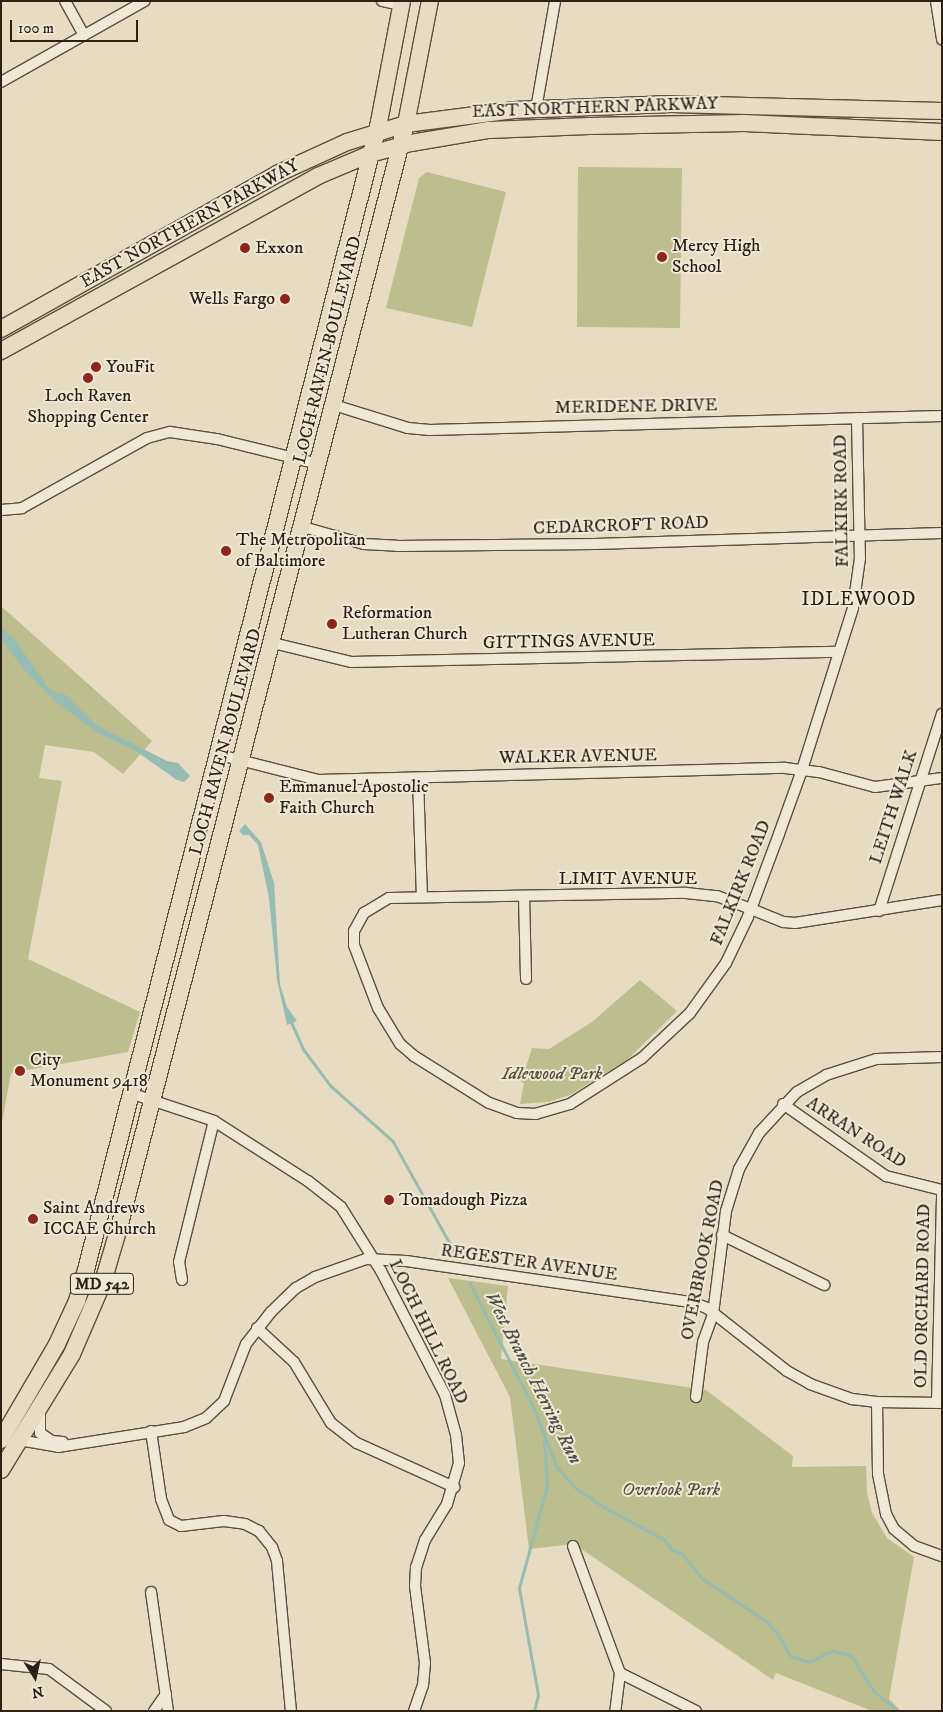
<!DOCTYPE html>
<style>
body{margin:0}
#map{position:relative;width:943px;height:1712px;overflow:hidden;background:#e7dcc1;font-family:"IM FELL DW Pica",serif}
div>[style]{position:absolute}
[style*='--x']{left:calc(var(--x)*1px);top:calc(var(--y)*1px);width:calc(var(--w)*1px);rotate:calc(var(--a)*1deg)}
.green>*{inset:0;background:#bcbe8e}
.water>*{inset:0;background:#97bcb3}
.stream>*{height:2.5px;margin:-1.25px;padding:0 1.25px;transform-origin:1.25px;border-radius:1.25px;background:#97bcb3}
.roads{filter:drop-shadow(1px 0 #5b4f41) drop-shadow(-1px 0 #5b4f41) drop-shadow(0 1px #5b4f41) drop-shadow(0 -1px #5b4f41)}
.street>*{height:10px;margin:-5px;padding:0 5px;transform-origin:5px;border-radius:5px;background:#efe8d7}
.primary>*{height:16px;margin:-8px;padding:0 8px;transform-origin:8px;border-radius:8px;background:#e7dcc1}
.dots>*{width:14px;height:14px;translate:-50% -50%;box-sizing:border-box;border:2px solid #efe8d7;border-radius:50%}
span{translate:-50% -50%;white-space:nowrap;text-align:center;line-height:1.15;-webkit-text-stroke:4px #efe8d7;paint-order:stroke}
.shield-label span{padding:1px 4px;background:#efe8d7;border:1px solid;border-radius:4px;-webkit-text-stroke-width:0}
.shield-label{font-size:16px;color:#2c2016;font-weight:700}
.street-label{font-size:18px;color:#2c2016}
.poi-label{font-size:18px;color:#2c2016}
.left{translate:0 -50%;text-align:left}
.right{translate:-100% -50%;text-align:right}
.park-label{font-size:18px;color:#574f3a;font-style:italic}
.neighbourhood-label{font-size:19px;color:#2c2016;letter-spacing:1px}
.water-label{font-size:19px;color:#4c4f45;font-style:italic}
.frame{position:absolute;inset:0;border:2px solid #2c2016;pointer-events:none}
.north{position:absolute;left:10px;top:1652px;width:50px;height:50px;-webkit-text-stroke:4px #efe8d7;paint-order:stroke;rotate:170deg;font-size:14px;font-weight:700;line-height:20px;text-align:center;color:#2c2016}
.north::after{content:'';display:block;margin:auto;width:18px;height:22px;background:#2c2016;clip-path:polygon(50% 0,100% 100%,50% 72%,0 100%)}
.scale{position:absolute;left:10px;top:20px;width:128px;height:22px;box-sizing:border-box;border:2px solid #2c2016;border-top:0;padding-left:6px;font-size:15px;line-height:18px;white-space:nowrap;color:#2c2016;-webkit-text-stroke:4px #efe8d7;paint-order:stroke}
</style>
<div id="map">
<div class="green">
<i style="clip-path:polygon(578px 167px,682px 168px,680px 328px,577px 327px)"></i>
<i style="clip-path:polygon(427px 172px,506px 192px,472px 327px,386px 308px,419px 178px)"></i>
<i style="clip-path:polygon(1px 606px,152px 741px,123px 774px,94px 752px,45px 745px,39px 778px,62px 781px,28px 959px,140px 1012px,128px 1052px,11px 1073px,1px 1128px)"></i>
<i style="clip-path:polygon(640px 980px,677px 1011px,627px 1060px,570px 1095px,548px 1102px,520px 1104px,524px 1083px,521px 1082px,532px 1048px,549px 1049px,592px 1022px)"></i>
<i style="clip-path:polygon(448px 1278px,508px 1286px,501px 1359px,706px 1390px,793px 1456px,792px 1467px,866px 1466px,867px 1493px,872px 1513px,887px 1538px,914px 1557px,889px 1699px,901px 1711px,872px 1711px,776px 1673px,773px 1680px,574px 1544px,529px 1549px,510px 1397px)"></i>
</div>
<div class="water">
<i style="clip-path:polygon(1px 628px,16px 641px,47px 686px,56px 693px,65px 694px,96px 725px,167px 761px,178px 763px,190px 776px,184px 782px,177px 780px,137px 752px,95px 731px,55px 701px,25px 671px,7px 647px,1px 638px)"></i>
<i style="clip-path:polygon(245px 824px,261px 842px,274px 883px,280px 984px,287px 1007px,297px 1021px,287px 1025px,277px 980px,269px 898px,258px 845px,249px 835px,243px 835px,239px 831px)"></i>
</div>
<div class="stream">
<i style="--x:291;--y:1021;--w:32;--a:66"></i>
<i style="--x:304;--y:1050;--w:45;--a:53.1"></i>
<i style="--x:331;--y:1086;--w:83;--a:41.6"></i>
<i style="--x:393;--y:1141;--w:132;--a:60.9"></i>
<i style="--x:470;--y:1283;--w:143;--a:62.9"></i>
<i style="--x:535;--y:1410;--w:61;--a:68.9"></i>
<i style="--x:557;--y:1467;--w:28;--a:48"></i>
<i style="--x:576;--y:1488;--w:34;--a:34"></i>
<i style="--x:604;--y:1507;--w:69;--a:28.4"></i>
<i style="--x:665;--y:1540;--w:12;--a:55"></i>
<i style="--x:672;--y:1550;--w:12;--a:20"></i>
<i style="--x:683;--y:1554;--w:31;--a:52"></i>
<i style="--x:702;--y:1578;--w:77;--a:33.9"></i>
<i style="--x:766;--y:1621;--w:14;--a:45"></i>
<i style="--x:776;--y:1631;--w:29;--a:59"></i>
<i style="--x:791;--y:1656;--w:19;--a:18"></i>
<i style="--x:809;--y:1662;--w:25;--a:-26"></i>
<i style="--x:832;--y:1651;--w:19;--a:12"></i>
<i style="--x:851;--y:1655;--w:43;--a:57.4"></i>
<i style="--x:874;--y:1691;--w:31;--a:40"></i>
<i style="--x:534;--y:1711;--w:16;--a:-76"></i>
<i style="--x:538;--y:1695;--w:109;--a:-100.1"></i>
<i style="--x:519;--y:1588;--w:106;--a:-74.6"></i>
<i style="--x:547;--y:1486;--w:45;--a:-93.8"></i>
</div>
<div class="roads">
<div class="street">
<i style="--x:65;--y:1;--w:39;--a:61"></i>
<i style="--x:382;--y:1;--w:19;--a:12"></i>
<i style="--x:936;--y:1;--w:39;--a:81"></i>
<i style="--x:1;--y:82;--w:165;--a:-29.4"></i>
<i style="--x:536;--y:109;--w:110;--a:-80"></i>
<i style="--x:334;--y:405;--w:77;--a:17.3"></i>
<i style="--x:408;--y:428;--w:22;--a:5"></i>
<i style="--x:430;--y:430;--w:512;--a:-1.57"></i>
<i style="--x:857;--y:418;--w:140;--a:88.8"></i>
<i style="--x:860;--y:558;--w:50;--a:98"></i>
<i style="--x:853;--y:608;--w:170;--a:107.5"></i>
<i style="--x:802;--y:770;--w:68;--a:109.8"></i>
<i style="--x:779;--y:834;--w:72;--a:110.5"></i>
<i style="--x:754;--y:901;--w:17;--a:111"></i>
<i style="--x:748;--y:917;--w:51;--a:115.6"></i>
<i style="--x:726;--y:963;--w:62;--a:125.8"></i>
<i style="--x:690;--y:1013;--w:66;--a:136.8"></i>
<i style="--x:642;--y:1058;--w:85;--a:147.4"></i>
<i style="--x:570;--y:1104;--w:35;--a:164"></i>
<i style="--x:536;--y:1114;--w:19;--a:-177"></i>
<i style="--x:517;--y:1113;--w:30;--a:-160"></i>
<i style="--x:489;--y:1103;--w:89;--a:-147.9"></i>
<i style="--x:414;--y:1056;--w:18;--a:-139"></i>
<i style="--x:400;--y:1044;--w:42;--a:-121.4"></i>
<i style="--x:378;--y:1008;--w:67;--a:-110.9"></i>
<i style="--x:354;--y:945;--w:14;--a:-90"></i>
<i style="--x:354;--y:931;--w:21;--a:-61"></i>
<i style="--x:364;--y:913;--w:29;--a:-31"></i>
<i style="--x:389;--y:898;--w:297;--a:-1"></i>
<i style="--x:686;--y:893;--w:31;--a:6"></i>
<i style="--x:717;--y:896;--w:36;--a:21"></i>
<i style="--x:751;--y:909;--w:35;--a:22"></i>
<i style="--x:784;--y:922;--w:11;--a:5"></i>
<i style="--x:795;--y:923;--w:149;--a:-8.9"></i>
<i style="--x:1;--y:510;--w:21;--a:-5"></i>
<i style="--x:22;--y:508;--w:143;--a:-29.2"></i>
<i style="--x:147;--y:438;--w:24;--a:-15"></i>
<i style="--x:170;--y:432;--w:48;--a:8.5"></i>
<i style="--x:217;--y:439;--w:105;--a:13.8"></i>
<i style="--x:303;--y:527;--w:63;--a:15.6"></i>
<i style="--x:364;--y:544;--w:33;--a:3"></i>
<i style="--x:397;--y:546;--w:198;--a:-0.6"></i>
<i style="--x:595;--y:544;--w:347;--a:-1.8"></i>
<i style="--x:273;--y:643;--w:80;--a:13.7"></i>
<i style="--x:351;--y:662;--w:488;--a:-1.2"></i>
<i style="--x:216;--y:754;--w:105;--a:14.3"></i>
<i style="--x:318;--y:780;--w:467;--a:-1.5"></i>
<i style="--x:785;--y:768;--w:34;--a:7"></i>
<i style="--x:819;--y:772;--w:58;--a:15"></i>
<i style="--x:875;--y:787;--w:68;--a:-7.7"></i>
<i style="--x:418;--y:778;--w:119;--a:88.1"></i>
<i style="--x:524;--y:896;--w:83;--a:88.6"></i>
<i style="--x:879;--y:911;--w:207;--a:-72.3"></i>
<i style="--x:130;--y:1093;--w:89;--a:18.4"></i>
<i style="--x:214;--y:1121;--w:112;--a:32.6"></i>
<i style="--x:308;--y:1181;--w:42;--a:38.2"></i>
<i style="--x:341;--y:1207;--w:75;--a:58"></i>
<i style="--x:381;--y:1271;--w:140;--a:62.7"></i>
<i style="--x:445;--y:1395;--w:41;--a:74.6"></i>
<i style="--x:456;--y:1435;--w:28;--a:84"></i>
<i style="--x:459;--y:1463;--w:43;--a:106.3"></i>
<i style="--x:447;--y:1504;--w:42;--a:121.4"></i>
<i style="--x:425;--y:1540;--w:28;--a:108"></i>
<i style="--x:416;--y:1567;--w:19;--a:93"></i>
<i style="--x:415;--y:1586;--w:78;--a:82.6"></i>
<i style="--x:425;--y:1663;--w:22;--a:95"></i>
<i style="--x:423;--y:1685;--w:28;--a:109"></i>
<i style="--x:783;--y:1104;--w:126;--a:35"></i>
<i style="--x:886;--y:1176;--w:58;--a:14"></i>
<i style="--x:722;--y:1235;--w:114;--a:26.1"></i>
<i style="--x:182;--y:1280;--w:18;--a:-99"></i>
<i style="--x:179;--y:1262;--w:145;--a:-76.1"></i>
<i style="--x:257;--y:1328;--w:50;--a:42.6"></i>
<i style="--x:294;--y:1362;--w:71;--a:58.8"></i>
<i style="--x:331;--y:1423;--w:33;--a:38"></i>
<i style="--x:357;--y:1443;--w:107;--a:24.4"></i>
<i style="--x:696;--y:1397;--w:55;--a:-82.7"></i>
<i style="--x:703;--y:1342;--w:30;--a:-70"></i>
<i style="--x:713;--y:1314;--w:104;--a:-82.8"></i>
<i style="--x:726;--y:1211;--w:44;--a:-72.8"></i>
<i style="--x:739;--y:1169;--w:41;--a:-60.9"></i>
<i style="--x:759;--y:1133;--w:56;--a:-47.2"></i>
<i style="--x:797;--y:1092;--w:34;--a:-30"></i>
<i style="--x:826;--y:1075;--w:52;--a:-17.7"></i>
<i style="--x:876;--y:1059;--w:66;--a:-1.7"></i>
<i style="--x:877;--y:1402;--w:72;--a:89.2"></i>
<i style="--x:878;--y:1474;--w:41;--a:78.7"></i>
<i style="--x:886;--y:1514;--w:17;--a:62"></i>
<i style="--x:894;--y:1529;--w:26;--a:40"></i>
<i style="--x:914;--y:1546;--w:30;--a:20"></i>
<i style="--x:937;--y:1402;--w:212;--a:-88.6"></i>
<i style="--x:40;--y:1414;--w:19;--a:90"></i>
<i style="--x:40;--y:1433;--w:14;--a:34"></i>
<i style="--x:52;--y:1441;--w:11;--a:5"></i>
<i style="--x:151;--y:1431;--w:69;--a:81.6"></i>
<i style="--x:161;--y:1499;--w:22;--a:69"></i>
<i style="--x:169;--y:1520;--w:13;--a:27"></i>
<i style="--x:181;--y:1526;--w:43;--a:-6.6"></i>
<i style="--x:224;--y:1521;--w:21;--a:8"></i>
<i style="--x:245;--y:1524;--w:16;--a:27"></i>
<i style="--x:259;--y:1531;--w:21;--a:51"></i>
<i style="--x:272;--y:1547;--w:15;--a:70"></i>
<i style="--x:277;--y:1561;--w:151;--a:84.7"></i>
<i style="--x:19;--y:1440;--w:40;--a:10"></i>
<i style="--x:58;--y:1447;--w:128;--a:-9"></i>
<i style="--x:184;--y:1427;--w:24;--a:-22"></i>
<i style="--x:206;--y:1418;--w:25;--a:-43"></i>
<i style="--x:224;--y:1401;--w:61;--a:-68.9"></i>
<i style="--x:246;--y:1344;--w:41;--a:-52"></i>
<i style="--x:271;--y:1312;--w:35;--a:-44"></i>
<i style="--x:296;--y:1288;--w:22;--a:-30"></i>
<i style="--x:315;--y:1277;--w:54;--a:-19.4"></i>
<i style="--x:366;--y:1259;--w:40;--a:2.9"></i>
<i style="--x:406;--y:1261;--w:289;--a:8.2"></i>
<i style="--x:692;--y:1302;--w:16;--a:22"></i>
<i style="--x:707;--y:1308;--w:102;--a:38.2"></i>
<i style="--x:787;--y:1371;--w:26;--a:29"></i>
<i style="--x:810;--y:1384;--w:45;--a:19.7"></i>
<i style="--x:852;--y:1399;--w:25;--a:7"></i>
<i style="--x:877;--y:1402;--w:65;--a:0.9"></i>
<i style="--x:573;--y:1546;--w:135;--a:69.7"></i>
<i style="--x:620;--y:1673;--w:38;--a:97"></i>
<i style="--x:151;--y:1592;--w:120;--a:81.9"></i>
<i style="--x:1;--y:1664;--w:48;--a:5.9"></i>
<i style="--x:49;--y:1669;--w:71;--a:36.4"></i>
<i style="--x:620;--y:1673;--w:85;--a:26.6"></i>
<i style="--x:154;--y:1711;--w:21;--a:-55"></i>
</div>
<div class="primary">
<i style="--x:1;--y:329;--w:317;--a:-29.3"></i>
<i style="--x:277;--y:174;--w:77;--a:-24.6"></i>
<i style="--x:347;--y:142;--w:62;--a:-17"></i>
<i style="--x:406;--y:124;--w:109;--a:-7.4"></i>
<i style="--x:514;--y:110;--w:157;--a:-2.2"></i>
<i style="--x:671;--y:104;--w:271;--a:1.5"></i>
<i style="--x:1;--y:351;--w:362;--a:-28.9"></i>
<i style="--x:318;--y:176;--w:56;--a:-22.9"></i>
<i style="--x:370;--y:154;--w:42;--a:-15"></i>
<i style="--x:411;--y:143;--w:79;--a:-9.5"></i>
<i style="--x:489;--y:130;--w:100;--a:-2.3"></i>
<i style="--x:589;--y:126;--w:155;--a:-1.1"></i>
<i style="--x:744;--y:123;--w:198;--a:2.6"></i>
<i style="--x:1;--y:1440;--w:111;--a:-59.7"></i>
<i style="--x:57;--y:1344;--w:47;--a:-65.1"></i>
<i style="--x:77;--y:1301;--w:32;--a:-74"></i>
<i style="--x:86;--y:1270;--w:1185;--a:-75.68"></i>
<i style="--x:379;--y:122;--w:123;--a:-79.2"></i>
<i style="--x:1;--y:1470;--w:136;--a:-58.5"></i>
<i style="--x:72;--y:1354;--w:78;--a:-66.7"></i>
<i style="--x:103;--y:1282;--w:60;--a:-73.7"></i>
<i style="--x:120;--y:1224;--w:1137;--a:-75.43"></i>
<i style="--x:406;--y:124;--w:125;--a:-79"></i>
</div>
</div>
<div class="dots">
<i style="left:245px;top:248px;background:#8f2418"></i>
<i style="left:662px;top:257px;background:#8f2418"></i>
<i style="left:285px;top:299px;background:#8f2418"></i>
<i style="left:96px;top:367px;background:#8f2418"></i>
<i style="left:88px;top:378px;background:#8f2418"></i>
<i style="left:226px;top:551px;background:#8f2418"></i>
<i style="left:332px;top:624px;background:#8f2418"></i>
<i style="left:269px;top:798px;background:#8f2418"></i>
<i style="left:20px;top:1071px;background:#8f2418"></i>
<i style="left:389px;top:1200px;background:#8f2418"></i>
<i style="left:33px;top:1219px;background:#8f2418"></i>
</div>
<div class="shield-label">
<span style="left:102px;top:1284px">MD 542</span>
</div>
<div class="street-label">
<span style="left:595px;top:108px;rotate:-2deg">EAST NORTHERN PARKWAY</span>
<span style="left:190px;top:224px;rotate:-29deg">EAST NORTHERN PARKWAY</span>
<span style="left:328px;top:350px;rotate:-76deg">LOCH RAVEN BOULEVARD</span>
<span style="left:636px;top:407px;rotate:-1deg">MERIDENE DRIVE</span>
<span style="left:842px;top:501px;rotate:-91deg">FALKIRK ROAD</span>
<span style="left:621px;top:526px;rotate:-2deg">CEDARCROFT ROAD</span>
<span style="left:569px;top:642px;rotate:-1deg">GITTINGS AVENUE</span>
<span style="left:226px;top:742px;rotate:-75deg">LOCH RAVEN BOULEVARD</span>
<span style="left:578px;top:757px;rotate:-1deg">WALKER AVENUE</span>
<span style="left:894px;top:807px;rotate:-72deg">LEITH WALK</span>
<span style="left:628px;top:879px">LIMIT AVENUE</span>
<span style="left:741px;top:883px;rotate:-68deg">FALKIRK ROAD</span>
<span style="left:856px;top:1133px;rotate:33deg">ARRAN ROAD</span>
<span style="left:703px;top:1260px;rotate:-79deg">OVERBROOK ROAD</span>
<span style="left:529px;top:1263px;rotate:8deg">REGESTER AVENUE</span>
<span style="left:923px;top:1296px;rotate:-89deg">OLD ORCHARD ROAD</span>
<span style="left:428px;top:1332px;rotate:64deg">LOCH HILL ROAD</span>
</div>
<div class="poi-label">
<span class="left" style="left:672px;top:257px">Mercy High<br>School</span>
<span class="left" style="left:255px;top:248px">Exxon</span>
<span class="right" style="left:275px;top:299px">Wells Fargo</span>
<span class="left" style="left:106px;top:367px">YouFit</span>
<span style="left:88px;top:407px">Loch Raven<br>Shopping Center</span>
<span class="left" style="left:236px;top:551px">The Metropolitan<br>of Baltimore</span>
<span class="left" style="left:342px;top:624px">Reformation<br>Lutheran Church</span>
<span class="left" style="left:279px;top:798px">Emmanuel Apostolic<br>Faith Church</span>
<span class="left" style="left:30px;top:1071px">City<br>Monument 9418</span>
<span class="left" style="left:399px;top:1200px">Tomadough Pizza</span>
<span class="left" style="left:43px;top:1219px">Saint Andrews<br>ICCAE Church</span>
</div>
<div class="park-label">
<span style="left:552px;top:1074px">Idlewood Park</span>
<span style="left:671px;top:1490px">Overlook Park</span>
</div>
<div class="neighbourhood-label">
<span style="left:859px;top:600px">IDLEWOOD</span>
</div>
<div class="water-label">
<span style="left:533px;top:1378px;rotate:63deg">West Branch Herring Run</span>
</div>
<div class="frame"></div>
<div class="north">N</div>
<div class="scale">100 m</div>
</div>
